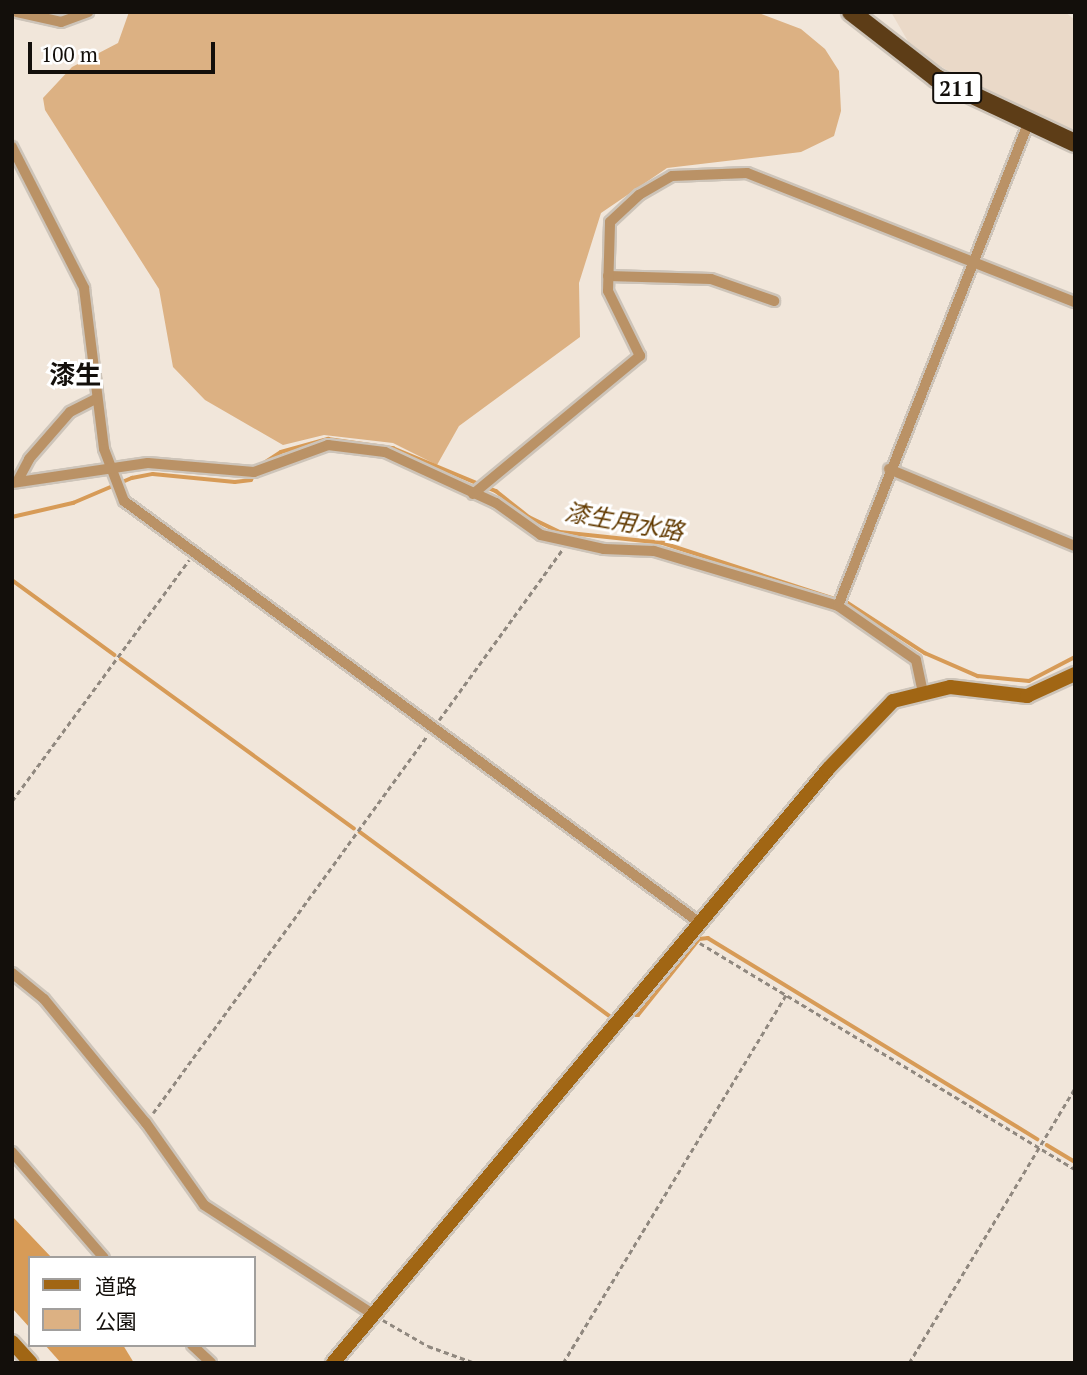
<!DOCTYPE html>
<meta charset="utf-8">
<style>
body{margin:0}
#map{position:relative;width:1087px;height:1375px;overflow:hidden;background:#f1e6da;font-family:"PT Serif","Noto Sans JP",serif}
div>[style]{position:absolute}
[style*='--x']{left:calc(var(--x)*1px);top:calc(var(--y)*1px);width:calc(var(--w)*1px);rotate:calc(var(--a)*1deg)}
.built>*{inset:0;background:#ead9c8}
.green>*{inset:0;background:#dcb183}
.water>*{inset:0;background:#d79b57}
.stream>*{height:3.5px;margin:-1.75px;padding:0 1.75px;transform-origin:1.75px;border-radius:1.75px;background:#d79b57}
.path>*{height:2.5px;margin-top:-1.25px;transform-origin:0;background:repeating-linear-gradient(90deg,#90887f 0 5px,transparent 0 8.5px)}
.roads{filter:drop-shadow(2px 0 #cdc4b9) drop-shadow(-2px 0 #cdc4b9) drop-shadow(0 2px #cdc4b9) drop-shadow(0 -2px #cdc4b9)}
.street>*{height:10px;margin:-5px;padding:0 5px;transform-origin:5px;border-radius:5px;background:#ba9266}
.secondary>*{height:14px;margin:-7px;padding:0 7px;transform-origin:7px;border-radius:7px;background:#a16614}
.highway>*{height:18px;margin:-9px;padding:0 9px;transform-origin:9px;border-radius:9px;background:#5d3d17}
span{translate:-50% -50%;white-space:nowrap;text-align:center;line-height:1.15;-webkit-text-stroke:6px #fff;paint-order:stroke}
.shield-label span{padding:2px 5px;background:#fff;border:2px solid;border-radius:5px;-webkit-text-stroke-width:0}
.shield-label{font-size:21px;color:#130f0b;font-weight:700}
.water-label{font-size:24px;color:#623a00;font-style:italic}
.quarter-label{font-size:26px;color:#130f0b;font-weight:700}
.frame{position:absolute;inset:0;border:14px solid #130f0b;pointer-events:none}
.legend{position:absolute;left:28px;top:1256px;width:228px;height:91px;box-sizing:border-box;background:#fff;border:2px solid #a19f9d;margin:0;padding:9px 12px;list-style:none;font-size:21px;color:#130f0b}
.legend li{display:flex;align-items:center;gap:14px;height:35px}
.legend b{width:35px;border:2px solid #a19f9d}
.scale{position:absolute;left:28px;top:42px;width:187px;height:32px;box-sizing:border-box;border:4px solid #130f0b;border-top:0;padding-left:9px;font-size:21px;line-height:24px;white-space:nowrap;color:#130f0b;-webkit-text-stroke:5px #fff;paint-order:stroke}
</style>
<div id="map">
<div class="built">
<i style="clip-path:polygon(891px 12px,1065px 12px,1075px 20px,1075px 132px,967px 82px,913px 50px)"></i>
</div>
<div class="green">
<i style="clip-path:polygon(129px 12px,756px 12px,801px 29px,825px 49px,839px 71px,841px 111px,834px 136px,801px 152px,667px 168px,601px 213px,579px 283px,580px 337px,459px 426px,437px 465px,393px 443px,324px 435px,283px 445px,205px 400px,173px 367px,159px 289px,45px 110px,43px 98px,72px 67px,118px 43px)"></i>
</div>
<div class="water">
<i style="clip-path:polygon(12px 1216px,52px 1258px,30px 1258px,30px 1328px,12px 1308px)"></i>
<i style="clip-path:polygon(45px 1345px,123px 1345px,134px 1363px,61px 1363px)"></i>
</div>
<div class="stream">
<i style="--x:258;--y:467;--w:27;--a:-33"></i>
<i style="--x:281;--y:452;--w:49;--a:-15.5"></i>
<i style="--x:328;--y:439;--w:66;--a:7.9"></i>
<i style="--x:393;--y:448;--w:112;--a:22.7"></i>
<i style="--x:496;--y:491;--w:42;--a:38.2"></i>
<i style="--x:529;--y:517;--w:34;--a:26"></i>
<i style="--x:560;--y:532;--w:104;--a:6.1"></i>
<i style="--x:663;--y:543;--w:194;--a:18"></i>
<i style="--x:848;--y:603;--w:92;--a:33"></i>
<i style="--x:925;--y:653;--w:58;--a:23.5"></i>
<i style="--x:978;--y:676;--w:51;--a:5.6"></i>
<i style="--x:1029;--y:681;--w:52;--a:-27.6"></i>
<i style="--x:12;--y:517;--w:63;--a:-12.9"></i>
<i style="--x:73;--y:503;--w:64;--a:-23"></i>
<i style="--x:132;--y:478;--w:21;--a:-11"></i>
<i style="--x:153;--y:474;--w:82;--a:5.6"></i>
<i style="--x:235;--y:482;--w:16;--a:-7"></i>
<i style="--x:251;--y:480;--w:7;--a:-63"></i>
<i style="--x:12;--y:580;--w:127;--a:36.1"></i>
<i style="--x:121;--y:659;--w:288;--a:36"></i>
<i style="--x:360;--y:832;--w:310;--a:36.4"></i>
<i style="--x:629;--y:1015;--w:9;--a:0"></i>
<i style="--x:638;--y:1015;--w:97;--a:-51.2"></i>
<i style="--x:699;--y:939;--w:9;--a:-6"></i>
<i style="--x:708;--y:938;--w:386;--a:31.4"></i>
<i style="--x:1047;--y:1145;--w:33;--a:31"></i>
</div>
<div class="path">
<i style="--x:439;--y:720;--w:211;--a:-54.1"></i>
<i style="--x:12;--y:801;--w:299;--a:-53.7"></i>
<i style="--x:700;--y:943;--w:438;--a:31.1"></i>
<i style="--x:153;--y:1113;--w:466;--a:-54"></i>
<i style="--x:383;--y:1320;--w:52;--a:30"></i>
<i style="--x:428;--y:1346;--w:50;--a:19.9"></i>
<i style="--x:563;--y:1363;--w:430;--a:-58.8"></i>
<i style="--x:909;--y:1363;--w:321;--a:-58.9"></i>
</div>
<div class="roads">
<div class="street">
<i style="--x:17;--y:12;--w:45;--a:12.8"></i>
<i style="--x:61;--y:22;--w:29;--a:-20"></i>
<i style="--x:12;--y:147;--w:158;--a:62.9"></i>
<i style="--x:84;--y:288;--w:162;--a:82.9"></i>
<i style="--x:104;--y:449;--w:56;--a:69"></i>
<i style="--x:124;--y:501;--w:714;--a:36.23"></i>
<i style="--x:608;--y:276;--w:103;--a:1.7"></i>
<i style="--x:711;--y:279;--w:67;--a:19.2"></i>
<i style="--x:889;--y:469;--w:201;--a:22.5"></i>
<i style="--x:17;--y:482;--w:26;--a:-62"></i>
<i style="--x:29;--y:459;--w:62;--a:-48.9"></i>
<i style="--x:70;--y:412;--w:30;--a:-27"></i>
<i style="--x:12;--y:483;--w:137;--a:-8.4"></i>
<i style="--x:148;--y:463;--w:106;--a:4.9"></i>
<i style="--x:254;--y:472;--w:79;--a:-20"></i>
<i style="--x:328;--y:445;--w:57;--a:7"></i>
<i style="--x:385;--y:452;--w:122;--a:24.7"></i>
<i style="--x:496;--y:503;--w:55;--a:35.4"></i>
<i style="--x:541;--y:535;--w:65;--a:12.5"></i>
<i style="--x:604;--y:549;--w:50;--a:2.3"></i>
<i style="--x:654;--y:551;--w:192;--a:16.6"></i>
<i style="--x:838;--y:606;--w:95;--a:34.7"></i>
<i style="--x:916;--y:660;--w:33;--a:78"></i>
<i style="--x:473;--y:494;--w:217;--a:-39.6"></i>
<i style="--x:640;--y:356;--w:72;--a:-116.2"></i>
<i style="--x:608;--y:291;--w:69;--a:-88.3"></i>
<i style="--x:610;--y:222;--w:40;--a:-43"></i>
<i style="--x:639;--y:195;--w:38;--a:-30"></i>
<i style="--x:672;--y:176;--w:75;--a:-2.3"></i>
<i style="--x:747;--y:173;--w:352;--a:21.5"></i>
<i style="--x:838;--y:606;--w:518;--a:-68.49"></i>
<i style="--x:12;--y:973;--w:41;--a:39.1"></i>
<i style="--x:44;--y:999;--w:161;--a:50.6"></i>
<i style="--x:146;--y:1123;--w:100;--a:54.7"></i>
<i style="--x:204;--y:1205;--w:199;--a:32.9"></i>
<i style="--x:12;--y:1152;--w:140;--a:49"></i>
<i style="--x:192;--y:1345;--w:26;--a:43"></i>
</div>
<div class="secondary">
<i style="--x:12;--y:1342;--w:28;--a:48"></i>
<i style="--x:333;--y:1363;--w:773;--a:-50.19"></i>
<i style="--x:828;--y:769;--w:94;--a:-46.3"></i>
<i style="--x:893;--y:701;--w:59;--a:-13.8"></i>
<i style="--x:950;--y:687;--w:78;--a:6.7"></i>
<i style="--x:1027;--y:696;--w:53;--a:-24.6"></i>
</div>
<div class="highway">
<i style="--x:851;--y:12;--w:108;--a:37.8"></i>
<i style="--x:936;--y:78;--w:153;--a:25.1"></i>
</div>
</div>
<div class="shield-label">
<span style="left:957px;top:88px">211</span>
</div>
<div class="water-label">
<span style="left:624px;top:522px;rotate:10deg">漆生用水路</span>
</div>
<div class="quarter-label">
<span style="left:75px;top:375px">漆生</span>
</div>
<div class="frame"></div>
<ul class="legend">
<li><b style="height:9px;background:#a16614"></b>道路</li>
<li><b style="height:19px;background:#dcb183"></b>公園</li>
</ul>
<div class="scale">100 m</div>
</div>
